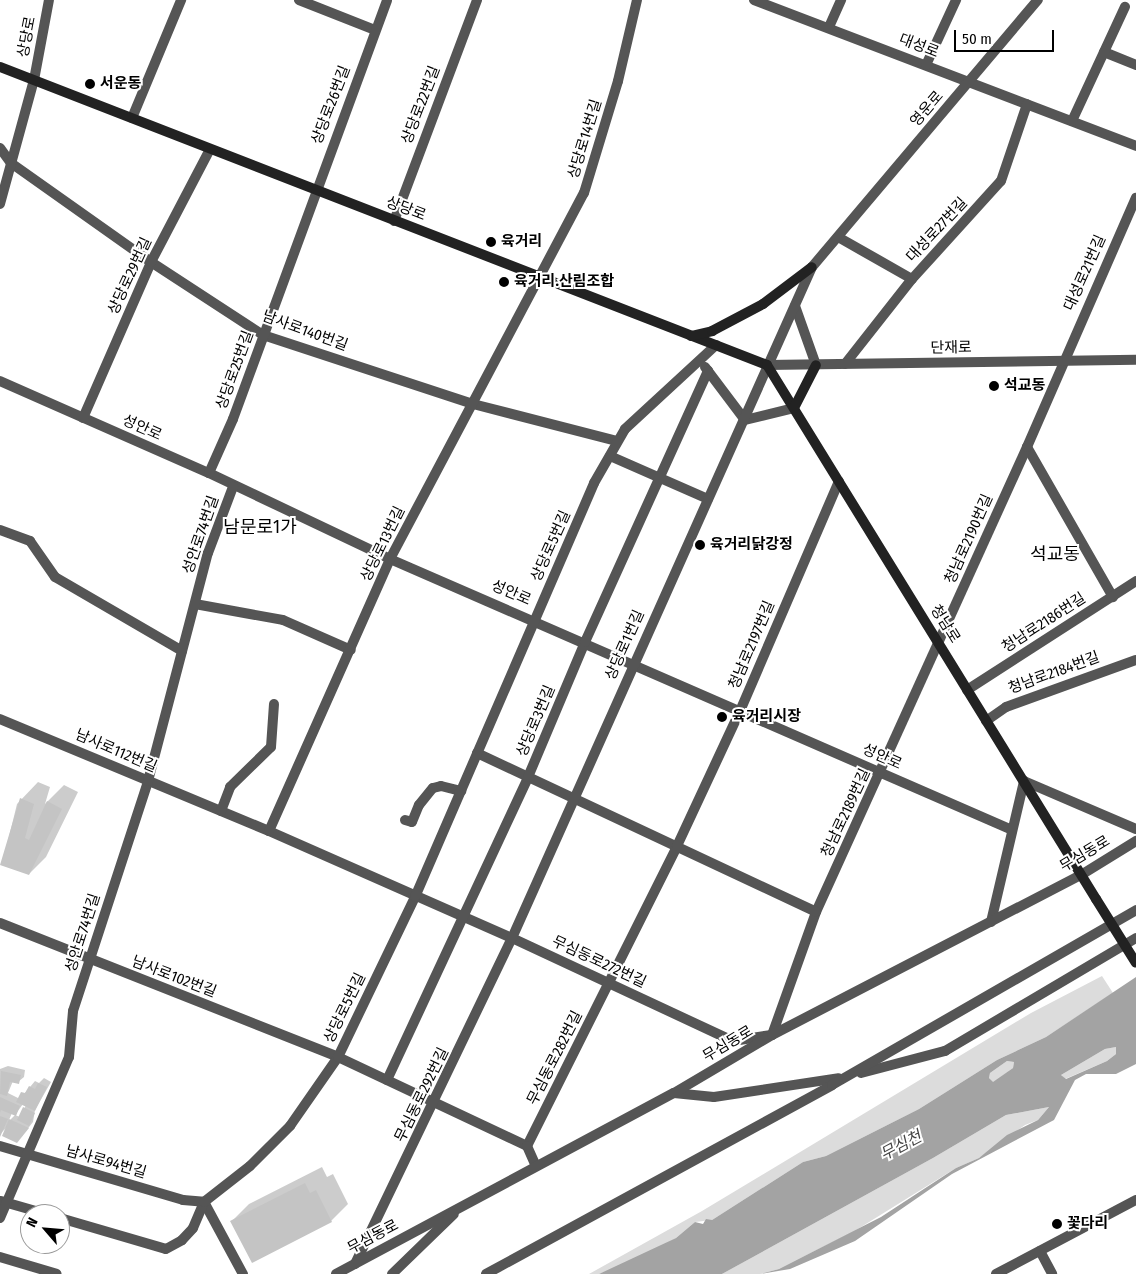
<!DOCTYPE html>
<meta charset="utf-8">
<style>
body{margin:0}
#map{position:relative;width:1136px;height:1274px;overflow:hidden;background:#fff;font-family:"Fira Sans Condensed","Noto Sans KR",sans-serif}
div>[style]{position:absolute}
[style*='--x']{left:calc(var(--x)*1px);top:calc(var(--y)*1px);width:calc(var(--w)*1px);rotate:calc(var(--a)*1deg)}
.green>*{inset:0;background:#dcdcdc}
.water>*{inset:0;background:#a3a3a3}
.shadow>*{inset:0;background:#0003}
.building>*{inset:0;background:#c4c4c4}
.minor>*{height:10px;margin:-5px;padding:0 5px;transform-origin:5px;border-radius:5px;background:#555}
.tertiary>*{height:10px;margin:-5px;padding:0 5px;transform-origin:5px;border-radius:5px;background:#555}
.secondary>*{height:10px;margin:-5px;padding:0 5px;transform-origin:5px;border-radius:5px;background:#222}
.secondary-bridge>*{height:10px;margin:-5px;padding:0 5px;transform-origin:5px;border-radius:5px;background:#222}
.dots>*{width:14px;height:14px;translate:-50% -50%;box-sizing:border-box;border:2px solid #fff;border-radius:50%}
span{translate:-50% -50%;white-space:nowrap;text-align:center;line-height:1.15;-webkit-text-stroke:4px #fff;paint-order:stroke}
.street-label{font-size:15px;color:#000}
.poi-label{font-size:15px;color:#000;font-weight:700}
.left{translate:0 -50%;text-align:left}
.water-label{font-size:16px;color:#444;font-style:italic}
.quarter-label{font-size:18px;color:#000}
.north{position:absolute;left:20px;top:1204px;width:50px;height:50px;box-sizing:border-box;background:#fff;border:1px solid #999;border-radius:50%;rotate:297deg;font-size:14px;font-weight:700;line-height:20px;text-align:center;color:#000}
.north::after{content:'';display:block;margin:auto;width:18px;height:22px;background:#000;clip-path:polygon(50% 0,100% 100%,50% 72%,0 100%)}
.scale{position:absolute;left:954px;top:30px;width:100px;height:22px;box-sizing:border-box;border:2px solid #000;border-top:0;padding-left:6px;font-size:15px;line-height:18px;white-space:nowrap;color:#000;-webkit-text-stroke:4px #fff;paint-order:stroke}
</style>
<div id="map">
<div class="green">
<i style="clip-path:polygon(1102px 976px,1113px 993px,1046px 1037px,997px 1060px,919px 1109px,826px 1156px,803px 1162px,712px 1220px,695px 1222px,676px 1238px,626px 1264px,599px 1274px,589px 1274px,702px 1211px,1031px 1013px)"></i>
<i style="clip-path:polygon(1116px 1047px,1116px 1054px,1107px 1061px,1065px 1079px,1061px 1075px,1105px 1049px)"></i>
<i style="clip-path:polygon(1007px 1061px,1014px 1062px,1013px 1068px,993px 1083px,989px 1078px,990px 1073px)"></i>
<i style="clip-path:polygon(1049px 1107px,1038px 1120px,1025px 1125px,979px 1158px,956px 1168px,853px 1232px,779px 1269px,760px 1274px,722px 1274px,933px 1158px,1006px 1115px)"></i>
</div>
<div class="water">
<i style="clip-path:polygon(evenodd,1136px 977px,1136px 1064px,1116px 1074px,1086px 1074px,1075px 1080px,1054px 1120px,952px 1174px,855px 1241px,790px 1269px,760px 1274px,779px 1269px,881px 1217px,956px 1168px,979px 1158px,1007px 1135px,1038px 1120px,1049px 1107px,1006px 1115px,933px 1158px,722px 1274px,599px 1274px,676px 1238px,695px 1222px,703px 1224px,706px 1219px,712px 1220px,803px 1162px,826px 1156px,919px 1109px,997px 1060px,1046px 1037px,1136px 977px,1116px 1047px,1116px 1054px,1107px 1061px,1066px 1079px,1061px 1075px,1105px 1049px,1116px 1047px,1136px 977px,1007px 1061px,1014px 1062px,1013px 1068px,993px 1082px,989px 1078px,990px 1073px,1007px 1061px)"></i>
</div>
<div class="shadow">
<i style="clip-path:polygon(38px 782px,50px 787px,45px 804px,64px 785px,78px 792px,46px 857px,29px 874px,2px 865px,17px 804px)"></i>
<i style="clip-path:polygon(evenodd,8px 1066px,25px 1070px,24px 1077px,18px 1082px,13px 1081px,8px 1093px,20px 1099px,35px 1081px,39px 1083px,44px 1078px,51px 1082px,35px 1110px,33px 1122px,22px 1136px,6px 1128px,0 1134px,0 1069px,8px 1066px,23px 1104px,26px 1105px,20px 1117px,15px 1115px,23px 1104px,8px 1066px,12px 1113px,15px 1115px,9px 1121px,9px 1120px,12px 1113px)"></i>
<i style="clip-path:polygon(322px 1167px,327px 1177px,333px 1174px,348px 1204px,331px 1221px,232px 1221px,249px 1204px)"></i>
</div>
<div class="building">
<i style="clip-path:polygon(20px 798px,34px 804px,25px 838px,29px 840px,47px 801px,62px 809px,29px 875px,0 865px)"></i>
<i style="clip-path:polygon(1px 1071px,21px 1075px,19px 1084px,10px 1082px,7px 1096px,0 1094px)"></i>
<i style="clip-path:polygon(38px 1083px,47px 1087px,35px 1111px,16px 1102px,21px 1092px,25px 1093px,29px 1086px,35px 1089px)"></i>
<i style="clip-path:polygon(0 1097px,20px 1106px,16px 1116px,1px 1110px,0 1113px)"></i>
<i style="clip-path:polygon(23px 1107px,35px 1113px,29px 1126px,17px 1120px)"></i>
<i style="clip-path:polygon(0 1116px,8px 1119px,0 1137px)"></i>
<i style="clip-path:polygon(9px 1119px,29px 1128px,17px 1143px,2px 1136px)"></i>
<i style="clip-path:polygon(305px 1183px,310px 1193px,316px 1190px,332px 1222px,252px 1263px,230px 1221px)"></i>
</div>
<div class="minor">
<i style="--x:299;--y:0;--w:82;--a:21.5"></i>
<i style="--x:754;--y:0;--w:409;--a:20.9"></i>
<i style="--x:829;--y:27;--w:30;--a:-66"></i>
<i style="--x:1104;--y:52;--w:35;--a:22"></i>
<i style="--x:926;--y:65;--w:72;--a:-65.2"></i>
<i style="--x:132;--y:118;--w:128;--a:-67.4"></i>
<i style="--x:1072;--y:121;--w:126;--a:-65.1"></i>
<i style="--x:0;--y:148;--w:19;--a:54"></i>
<i style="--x:11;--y:163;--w:171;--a:35.3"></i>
<i style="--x:151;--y:262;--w:134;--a:33.1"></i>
<i style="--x:263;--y:335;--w:221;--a:18.2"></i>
<i style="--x:473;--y:404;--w:149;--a:14.4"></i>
<i style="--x:0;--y:204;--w:129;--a:-74.7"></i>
<i style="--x:34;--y:80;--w:81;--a:-79.4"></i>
<i style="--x:394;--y:221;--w:236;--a:-69.4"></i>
<i style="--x:838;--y:237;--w:85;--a:29.6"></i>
<i style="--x:795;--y:306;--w:63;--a:70.4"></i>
<i style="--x:845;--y:364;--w:108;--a:-51.8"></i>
<i style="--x:912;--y:279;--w:132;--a:-47.8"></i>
<i style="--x:1001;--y:181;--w:81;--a:-71.3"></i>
<i style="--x:705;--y:367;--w:66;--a:53"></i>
<i style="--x:745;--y:420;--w:50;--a:-13.8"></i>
<i style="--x:0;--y:381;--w:228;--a:23.8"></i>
<i style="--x:209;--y:473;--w:200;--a:25.4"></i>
<i style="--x:390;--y:559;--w:678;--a:23.54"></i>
<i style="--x:83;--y:418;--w:170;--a:-66.4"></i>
<i style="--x:151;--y:262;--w:127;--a:-62.4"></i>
<i style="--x:1027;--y:447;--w:173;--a:60.2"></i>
<i style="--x:610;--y:456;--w:107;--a:23.7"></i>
<i style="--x:209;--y:473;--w:59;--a:-66"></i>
<i style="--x:233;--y:419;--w:446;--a:-69.8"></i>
<i style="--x:0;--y:530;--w:32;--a:20"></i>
<i style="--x:30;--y:541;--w:44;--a:55.2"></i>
<i style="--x:55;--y:577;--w:147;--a:30.2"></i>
<i style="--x:195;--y:604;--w:89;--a:10.3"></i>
<i style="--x:283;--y:620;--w:74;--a:23.8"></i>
<i style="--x:967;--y:690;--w:201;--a:-32.8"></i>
<i style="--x:0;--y:719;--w:291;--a:22.6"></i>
<i style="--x:269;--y:831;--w:266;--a:23.8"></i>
<i style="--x:512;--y:938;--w:244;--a:25"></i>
<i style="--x:733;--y:1041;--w:39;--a:-9"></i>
<i style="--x:772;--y:1035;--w:131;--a:-70.3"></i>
<i style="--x:816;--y:912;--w:511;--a:-65.59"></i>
<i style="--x:1027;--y:447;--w:272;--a:-66.4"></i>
<i style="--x:986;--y:721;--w:24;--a:-35"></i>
<i style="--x:1006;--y:707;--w:138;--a:-19.9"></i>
<i style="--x:477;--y:753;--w:374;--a:25.1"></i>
<i style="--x:221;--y:811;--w:26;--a:-69"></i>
<i style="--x:230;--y:787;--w:57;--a:-44.3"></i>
<i style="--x:271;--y:747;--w:43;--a:-86"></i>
<i style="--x:405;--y:820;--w:7;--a:16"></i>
<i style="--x:412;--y:822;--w:18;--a:-68"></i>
<i style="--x:419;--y:805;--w:22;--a:-51"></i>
<i style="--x:433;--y:788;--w:8;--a:-14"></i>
<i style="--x:441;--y:786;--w:21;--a:14"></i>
<i style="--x:269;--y:831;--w:298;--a:-66"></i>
<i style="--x:390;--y:559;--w:414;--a:-62.1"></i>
<i style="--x:584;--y:193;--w:117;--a:-73.1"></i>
<i style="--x:618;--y:81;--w:83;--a:-76.8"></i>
<i style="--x:0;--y:923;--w:364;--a:21.6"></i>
<i style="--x:338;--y:1057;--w:209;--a:25.2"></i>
<i style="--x:861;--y:1073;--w:87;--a:-14.7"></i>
<i style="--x:945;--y:1051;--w:222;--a:-30.6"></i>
<i style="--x:387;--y:1080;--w:334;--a:-65"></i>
<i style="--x:528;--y:777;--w:147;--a:-67.1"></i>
<i style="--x:585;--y:642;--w:298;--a:-65.6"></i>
<i style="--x:674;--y:1093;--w:40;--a:5.7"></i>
<i style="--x:714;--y:1097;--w:126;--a:-8.6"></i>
<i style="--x:0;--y:1146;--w:191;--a:16.4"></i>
<i style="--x:183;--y:1200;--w:21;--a:5"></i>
<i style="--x:527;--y:1146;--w:335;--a:-63.4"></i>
<i style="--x:677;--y:846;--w:149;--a:-65"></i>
<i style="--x:740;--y:711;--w:250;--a:-66.7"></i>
<i style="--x:527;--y:1146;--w:22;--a:66"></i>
<i style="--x:1;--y:1201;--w:47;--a:16.1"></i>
<i style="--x:204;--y:1202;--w:82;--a:61.6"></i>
<i style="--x:0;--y:1218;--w:175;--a:-66.8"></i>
<i style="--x:69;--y:1057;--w:46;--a:-85"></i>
<i style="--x:73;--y:1011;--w:242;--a:-71.9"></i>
<i style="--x:148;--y:781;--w:236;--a:-75.3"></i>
<i style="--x:208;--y:553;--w:71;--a:-69.3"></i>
<i style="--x:60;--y:1218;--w:110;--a:16.3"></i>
<i style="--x:166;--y:1249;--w:18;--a:-29"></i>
<i style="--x:182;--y:1240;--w:16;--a:-47"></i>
<i style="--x:193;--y:1228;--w:28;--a:-67"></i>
<i style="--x:204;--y:1202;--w:58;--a:-38"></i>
<i style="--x:250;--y:1166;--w:57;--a:-45"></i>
<i style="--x:290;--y:1126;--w:84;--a:-55.2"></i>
<i style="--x:338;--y:1057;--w:178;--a:-64.3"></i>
<i style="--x:415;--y:897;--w:451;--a:-66.6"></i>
<i style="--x:594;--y:483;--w:62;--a:-60.1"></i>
<i style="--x:625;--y:429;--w:124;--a:-42.7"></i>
<i style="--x:1040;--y:1251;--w:26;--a:62"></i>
<i style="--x:0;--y:1257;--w:59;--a:16.6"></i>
<i style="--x:355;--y:1264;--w:362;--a:-64.3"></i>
<i style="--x:512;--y:938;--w:735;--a:-65.91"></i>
<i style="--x:812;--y:267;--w:350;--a:-49.8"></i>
<i style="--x:486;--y:1274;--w:394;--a:-28.6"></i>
<i style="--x:832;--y:1085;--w:351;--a:-29.9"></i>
</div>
<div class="tertiary">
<i style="--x:767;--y:365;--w:369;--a:-0.8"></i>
<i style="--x:991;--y:922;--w:145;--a:-76.8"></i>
<i style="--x:1024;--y:781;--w:122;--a:23.2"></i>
<i style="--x:336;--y:1274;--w:383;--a:-28.2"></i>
<i style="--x:674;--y:1093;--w:114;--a:-30.6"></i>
<i style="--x:772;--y:1035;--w:348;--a:-27.4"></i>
<i style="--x:1081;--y:875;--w:65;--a:-31.7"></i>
<i style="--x:392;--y:1274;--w:86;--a:-44.1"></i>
<i style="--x:996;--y:1274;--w:158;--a:-27.9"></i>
</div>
<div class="secondary">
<i style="--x:0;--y:67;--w:823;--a:21.23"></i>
<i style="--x:767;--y:365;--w:627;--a:58.36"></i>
<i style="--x:691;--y:336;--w:22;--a:-13"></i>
<i style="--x:712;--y:331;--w:58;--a:-27.9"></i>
<i style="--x:763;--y:304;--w:61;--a:-37.1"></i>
<i style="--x:794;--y:408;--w:48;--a:-62.9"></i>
</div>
<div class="secondary-bridge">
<i style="--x:1096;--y:899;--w:75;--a:58"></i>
</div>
<div class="dots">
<i style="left:90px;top:84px;background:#000"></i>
<i style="left:491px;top:242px;background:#000"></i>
<i style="left:504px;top:282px;background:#000"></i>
<i style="left:994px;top:386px;background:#000"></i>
<i style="left:700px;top:545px;background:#000"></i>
<i style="left:722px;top:717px;background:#000"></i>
<i style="left:1057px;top:1224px;background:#000"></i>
</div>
<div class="street-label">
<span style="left:27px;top:37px;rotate:-79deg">상당로</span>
<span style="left:919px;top:46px;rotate:21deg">대성로</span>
<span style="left:331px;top:105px;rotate:-69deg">상당로26번길</span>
<span style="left:421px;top:105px;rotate:-69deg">상당로22번길</span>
<span style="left:927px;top:109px;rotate:-49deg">영운로</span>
<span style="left:585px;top:139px;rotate:-73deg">상당로14번길</span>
<span style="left:406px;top:209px;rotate:21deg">상당로</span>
<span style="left:937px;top:230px;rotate:-47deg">대성로27번길</span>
<span style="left:1085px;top:273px;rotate:-66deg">대성로21번길</span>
<span style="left:130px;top:276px;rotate:-65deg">상당로29번길</span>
<span style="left:305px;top:331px;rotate:20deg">남사로140번길</span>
<span style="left:951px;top:348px;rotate:-1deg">단재로</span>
<span style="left:235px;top:370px;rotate:-70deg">상당로25번길</span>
<span style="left:142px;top:428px;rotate:24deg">성안로</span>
<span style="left:201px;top:535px;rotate:-71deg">성안로74번길</span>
<span style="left:969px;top:539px;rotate:-66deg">청남로2190번길</span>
<span style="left:383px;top:544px;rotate:-64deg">상당로13번길</span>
<span style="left:551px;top:546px;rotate:-66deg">상당로5번길</span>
<span style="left:511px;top:593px;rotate:23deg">성안로</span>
<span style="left:1044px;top:623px;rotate:-33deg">청남로2186번길</span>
<span style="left:945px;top:624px;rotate:58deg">청남로</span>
<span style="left:625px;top:645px;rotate:-66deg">상당로1번길</span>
<span style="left:752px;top:645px;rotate:-67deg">청남로2197번길</span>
<span style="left:1054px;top:673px;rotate:-20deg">청남로2184번길</span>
<span style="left:536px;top:721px;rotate:-67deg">상당로3번길</span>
<span style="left:116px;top:751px;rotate:23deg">남사로112번길</span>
<span style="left:882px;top:757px;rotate:24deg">성안로</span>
<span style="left:846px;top:813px;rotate:-65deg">청남로2189번길</span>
<span style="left:1085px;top:854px;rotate:-31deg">무심동로</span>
<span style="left:83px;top:933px;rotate:-72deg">성안로74번길</span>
<span style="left:599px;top:962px;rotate:25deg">무심동로272번길</span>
<span style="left:174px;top:977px;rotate:21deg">남사로102번길</span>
<span style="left:345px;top:1008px;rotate:-64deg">상당로5번길</span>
<span style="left:728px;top:1044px;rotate:-31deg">무심동로</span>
<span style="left:555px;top:1058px;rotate:-63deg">무심동로282번길</span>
<span style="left:422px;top:1095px;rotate:-64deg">무심동로292번길</span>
<span style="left:106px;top:1162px;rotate:16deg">남사로94번길</span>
<span style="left:373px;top:1237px;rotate:-28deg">무심동로</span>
</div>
<div class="poi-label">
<span class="left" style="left:100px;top:84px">서운동</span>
<span class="left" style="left:501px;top:242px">육거리</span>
<span class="left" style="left:514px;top:282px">육거리.산림조합</span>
<span class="left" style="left:1004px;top:386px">석교동</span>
<span class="left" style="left:710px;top:545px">육거리닭강정</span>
<span class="left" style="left:732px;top:717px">육거리시장</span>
<span class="left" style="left:1067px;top:1224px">꽃다리</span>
</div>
<div class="water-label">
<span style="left:901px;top:1146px;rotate:-28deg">무심천</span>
</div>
<div class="quarter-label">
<span style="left:260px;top:527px">남문로1가</span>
<span style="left:1055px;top:554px">석교동</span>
</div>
<div class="north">N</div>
<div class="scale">50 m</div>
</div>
